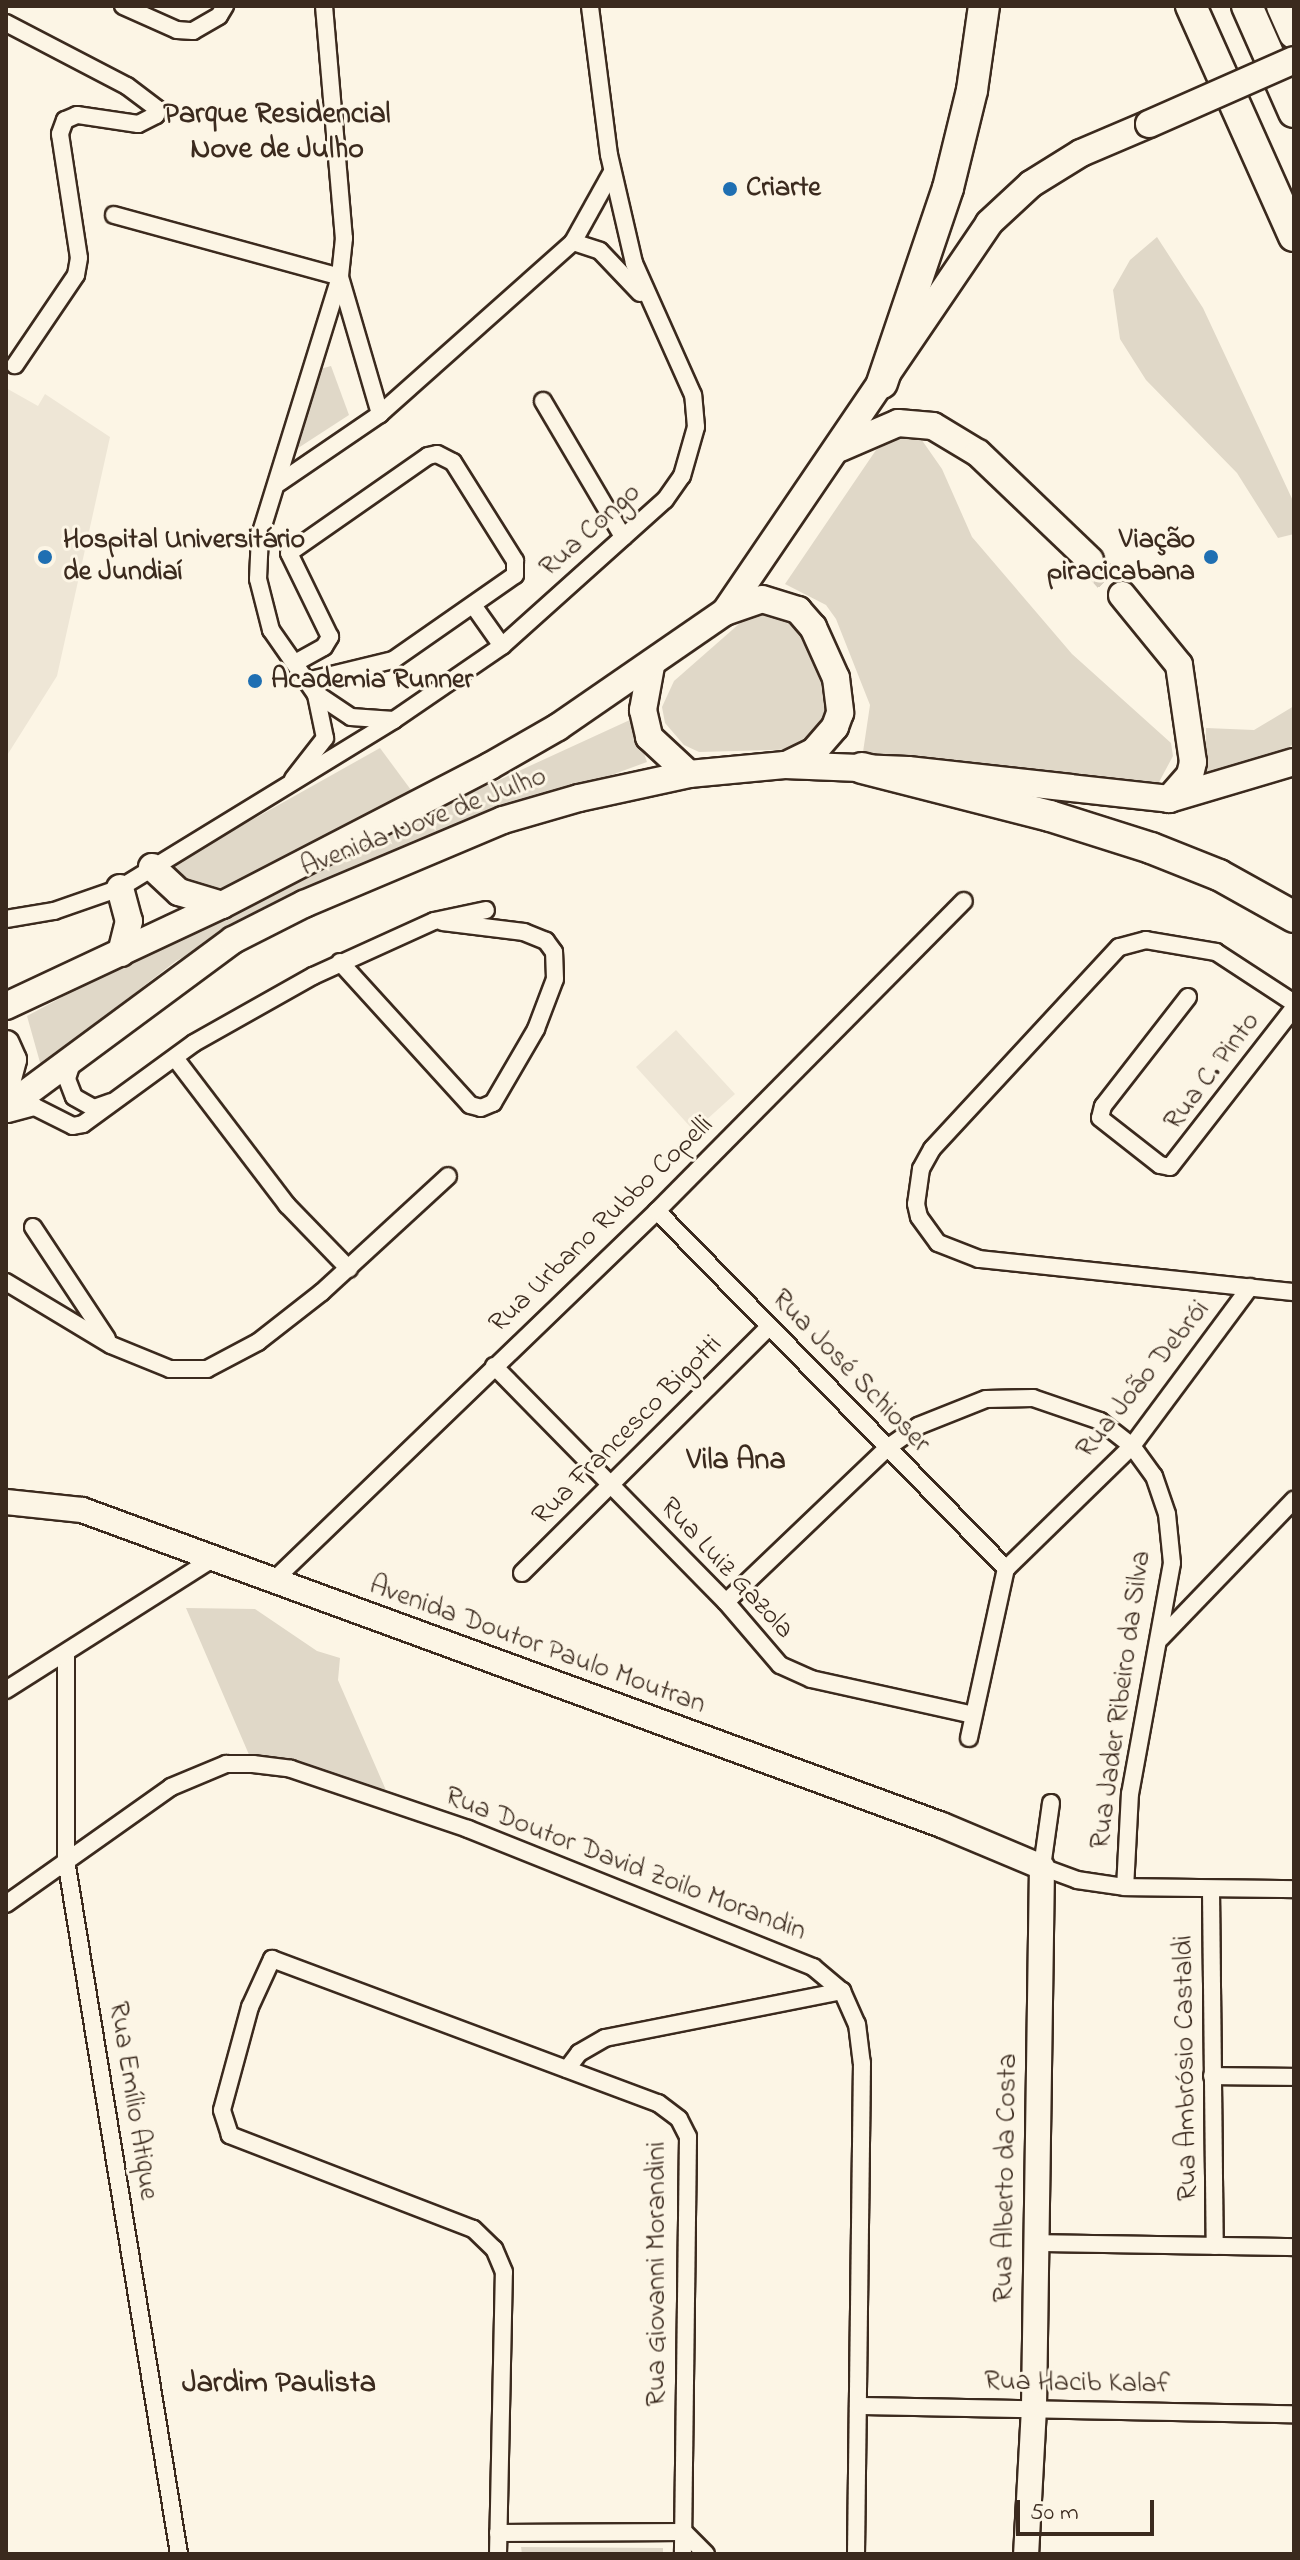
<!DOCTYPE html>
<meta charset="utf-8">
<style>
body{margin:0}
#map{position:relative;width:1300px;height:2560px;overflow:hidden;background:#fcf5e5;font-family:"Indie Flower",sans-serif}
div>[style]{position:absolute}
[style*='--x']{left:calc(var(--x)*1px);top:calc(var(--y)*1px);width:calc(var(--w)*1px);rotate:calc(var(--a)*1deg)}
.built>*{inset:0;background:#eee6d6}
.green>*{inset:0;background:#e0d8c8}
.primary-tunnel>*{height:26px;margin-top:-13px;transform-origin:0;background:repeating-linear-gradient(90deg,#d5ccbd 0 26px,transparent 0 39px)}
.roads{filter:drop-shadow(2px 0 #3b2a1e) drop-shadow(-2px 0 #3b2a1e) drop-shadow(0 2px #3b2a1e) drop-shadow(0 -2px #3b2a1e)}
.street>*{height:16px;margin:-8px;padding:0 8px;transform-origin:8px;border-radius:8px;background:#fcf5e5}
.secondary>*{height:24px;margin:-12px;padding:0 12px;transform-origin:12px;border-radius:12px;background:#fcf5e5}
.primary>*{height:26px;margin:-13px;padding:0 13px;transform-origin:13px;border-radius:13px;background:#fcf5e5}
.highway>*{height:30px;margin:-15px;padding:0 15px;transform-origin:15px;border-radius:15px;background:#fcf5e5}
.bridges{filter:drop-shadow(2px 0 #3b2a1e) drop-shadow(-2px 0 #3b2a1e) drop-shadow(0 2px #3b2a1e) drop-shadow(0 -2px #3b2a1e)}
.primary-bridge>*{height:26px;margin:-13px;padding:0 13px;transform-origin:13px;border-radius:13px;background:#fcf5e5}
.dots>*{width:22px;height:22px;translate:-50% -50%;box-sizing:border-box;border:4px solid #fcf5e5;border-radius:50%}
span{translate:-50% -50%;white-space:nowrap;text-align:center;line-height:1.15;-webkit-text-stroke:6px #fcf5e5;paint-order:stroke}
.poi-label{font-size:28px;color:#3b2a1e;font-weight:700}
.left{translate:0 -50%;text-align:left}
.right{translate:-100% -50%;text-align:right}
.street-label{font-size:28px;color:#3b2a1e}
.neighbourhood-label{font-size:30px;color:#3b2a1e;font-weight:700}
.frame{position:absolute;inset:0;border:8px solid #3b2a1e;pointer-events:none}
.scale{position:absolute;left:1016px;top:2500px;width:138px;height:36px;box-sizing:border-box;border:4px solid #3b2a1e;border-top:0;padding-left:10px;font-size:24px;line-height:28px;white-space:nowrap;color:#3b2a1e;-webkit-text-stroke:6px #fcf5e5;paint-order:stroke}
</style>
<div id="map">
<div class="built">
<i style="clip-path:polygon(6px 388px,38px 406px,45px 394px,110px 437px,57px 676px,6px 757px)"></i>
<i style="clip-path:polygon(676px 1030px,735px 1094px,694px 1131px,636px 1067px)"></i>
</div>
<div class="green">
<i style="clip-path:polygon(1157px 237px,1203px 308px,1294px 503px,1294px 534px,1278px 538px,1237px 473px,1146px 380px,1120px 339px,1113px 290px,1130px 260px)"></i>
<i style="clip-path:polygon(331px 366px,349px 415px,292px 452px,320px 369px)"></i>
<i style="clip-path:polygon(919px 436px,942px 469px,972px 537px,1072px 654px,1171px 743px,1173px 756px,1158px 784px,863px 752px,870px 705px,836px 619px,826px 605px,785px 584px,876px 450px,894px 440px)"></i>
<i style="clip-path:polygon(756px 609px,798px 627px,820px 659px,832px 711px,805px 749px,699px 752px,684px 745px,665px 723px,662px 707px,674px 681px)"></i>
<i style="clip-path:polygon(1294px 706px,1294px 743px,1276px 759px,1206px 781px,1206px 728px,1254px 730px)"></i>
<i style="clip-path:polygon(632px 719px,647px 762px,378px 860px,280px 905px,176px 961px,41px 1066px,27px 1016px,279px 881px)"></i>
<i style="clip-path:polygon(380px 748px,411px 790px,222px 892px,191px 887px,176px 876px,175px 863px)"></i>
<i style="clip-path:polygon(186px 1608px,255px 1609px,317px 1651px,340px 1658px,338px 1680px,392px 1804px,253px 1764px)"></i>
<i style="clip-path:polygon(521px 2547px,663px 2548px,663px 2554px,522px 2554px)"></i>
</div>
<div class="primary-tunnel">
<i style="--x:1090;--y:560;--w:47;--a:47.6"></i>
</div>
<div class="roads">
<div class="street">
<i style="--x:123;--y:6;--w:59;--a:24"></i>
<i style="--x:177;--y:30;--w:16;--a:4"></i>
<i style="--x:193;--y:31;--w:30;--a:-30"></i>
<i style="--x:219;--y:16;--w:12;--a:-59"></i>
<i style="--x:324;--y:6;--w:233;--a:85.1"></i>
<i style="--x:344;--y:238;--w:39;--a:96"></i>
<i style="--x:340;--y:277;--w:270;--a:107.2"></i>
<i style="--x:260;--y:535;--w:44;--a:92.6"></i>
<i style="--x:258;--y:579;--w:53;--a:75.7"></i>
<i style="--x:271;--y:630;--w:77;--a:55.1"></i>
<i style="--x:315;--y:693;--w:43;--a:33.7"></i>
<i style="--x:351;--y:717;--w:43;--a:4"></i>
<i style="--x:6;--y:23;--w:136;--a:27.5"></i>
<i style="--x:127;--y:86;--w:38;--a:37"></i>
<i style="--x:157;--y:109;--w:6;--a:99"></i>
<i style="--x:156;--y:115;--w:20;--a:153"></i>
<i style="--x:138;--y:124;--w:62;--a:-171.6"></i>
<i style="--x:77;--y:115;--w:13;--a:157"></i>
<i style="--x:65;--y:120;--w:15;--a:110"></i>
<i style="--x:60;--y:134;--w:125;--a:81.3"></i>
<i style="--x:79;--y:258;--w:17;--a:100"></i>
<i style="--x:76;--y:275;--w:109;--a:124.1"></i>
<i style="--x:114;--y:215;--w:234;--a:15.3"></i>
<i style="--x:573;--y:242;--w:28;--a:18"></i>
<i style="--x:600;--y:251;--w:58;--a:46.4"></i>
<i style="--x:340;--y:277;--w:143;--a:73.7"></i>
<i style="--x:543;--y:401;--w:158;--a:59.5"></i>
<i style="--x:279;--y:483;--w:122;--a:-34.3"></i>
<i style="--x:380;--y:414;--w:259;--a:-41.7"></i>
<i style="--x:573;--y:242;--w:80;--a:-60.9"></i>
<i style="--x:473;--y:605;--w:50;--a:54.7"></i>
<i style="--x:295;--y:663;--w:33;--a:-29"></i>
<i style="--x:324;--y:647;--w:12;--a:-59"></i>
<i style="--x:330;--y:637;--w:93;--a:-116"></i>
<i style="--x:289;--y:553;--w:169;--a:-34.9"></i>
<i style="--x:428;--y:456;--w:9;--a:-13"></i>
<i style="--x:437;--y:454;--w:18;--a:27"></i>
<i style="--x:453;--y:462;--w:117;--a:57.9"></i>
<i style="--x:515;--y:561;--w:14;--a:90"></i>
<i style="--x:515;--y:575;--w:149;--a:145.1"></i>
<i style="--x:393;--y:660;--w:89;--a:166.3"></i>
<i style="--x:293;--y:779;--w:52;--a:-52"></i>
<i style="--x:325;--y:738;--w:44;--a:-101.8"></i>
<i style="--x:6;--y:919;--w:49;--a:-9.5"></i>
<i style="--x:54;--y:911;--w:70;--a:-19.2"></i>
<i style="--x:120;--y:888;--w:321;--a:-31.5"></i>
<i style="--x:394;--y:720;--w:131;--a:-34.4"></i>
<i style="--x:502;--y:646;--w:219;--a:-41.9"></i>
<i style="--x:665;--y:500;--w:29;--a:-55"></i>
<i style="--x:682;--y:476;--w:51;--a:-74.1"></i>
<i style="--x:696;--y:427;--w:32;--a:-95"></i>
<i style="--x:693;--y:395;--w:145;--a:-114.1"></i>
<i style="--x:634;--y:263;--w:111;--a:-103"></i>
<i style="--x:609;--y:155;--w:150;--a:-97.3"></i>
<i style="--x:340;--y:962;--w:193;--a:47.7"></i>
<i style="--x:470;--y:1105;--w:11;--a:15"></i>
<i style="--x:481;--y:1108;--w:13;--a:-23"></i>
<i style="--x:493;--y:1103;--w:86;--a:-59.8"></i>
<i style="--x:536;--y:1029;--w:53;--a:-69.2"></i>
<i style="--x:555;--y:979;--w:27;--a:-92"></i>
<i style="--x:554;--y:952;--w:14;--a:-126"></i>
<i style="--x:546;--y:941;--w:24;--a:-158"></i>
<i style="--x:524;--y:932;--w:82;--a:-173"></i>
<i style="--x:1188;--y:997;--w:138;--a:127.9"></i>
<i style="--x:1103;--y:1106;--w:12;--a:104"></i>
<i style="--x:1100;--y:1118;--w:76;--a:38.1"></i>
<i style="--x:1160;--y:1165;--w:10;--a:11"></i>
<i style="--x:1170;--y:1167;--w:202;--a:-52.1"></i>
<i style="--x:1294;--y:1003;--w:93;--a:-146.8"></i>
<i style="--x:1216;--y:952;--w:71;--a:-170.3"></i>
<i style="--x:1146;--y:940;--w:28;--a:165"></i>
<i style="--x:1119;--y:947;--w:275;--a:132.8"></i>
<i style="--x:932;--y:1149;--w:23;--a:119"></i>
<i style="--x:921;--y:1169;--w:35;--a:98"></i>
<i style="--x:916;--y:1204;--w:13;--a:77"></i>
<i style="--x:919;--y:1217;--w:32;--a:54"></i>
<i style="--x:938;--y:1243;--w:44;--a:21.3"></i>
<i style="--x:979;--y:1259;--w:317;--a:6"></i>
<i style="--x:175;--y:1058;--w:185;--a:52.7"></i>
<i style="--x:287;--y:1205;--w:89;--a:45.9"></i>
<i style="--x:73;--y:1060;--w:20;--a:108"></i>
<i style="--x:67;--y:1079;--w:19;--a:69"></i>
<i style="--x:74;--y:1097;--w:23;--a:29"></i>
<i style="--x:94;--y:1108;--w:18;--a:-19"></i>
<i style="--x:8;--y:1114;--w:28;--a:-15"></i>
<i style="--x:35;--y:1107;--w:42;--a:26.6"></i>
<i style="--x:73;--y:1126;--w:10;--a:-11"></i>
<i style="--x:83;--y:1124;--w:137;--a:-36.1"></i>
<i style="--x:194;--y:1043;--w:137;--a:-29.4"></i>
<i style="--x:313;--y:976;--w:133;--a:-24.4"></i>
<i style="--x:434;--y:921;--w:53;--a:-11.9"></i>
<i style="--x:657;--y:1211;--w:500;--a:45.7"></i>
<i style="--x:33;--y:1227;--w:134;--a:56.5"></i>
<i style="--x:6;--y:1282;--w:122;--a:31"></i>
<i style="--x:111;--y:1345;--w:64;--a:22.1"></i>
<i style="--x:170;--y:1369;--w:37;--a:0"></i>
<i style="--x:207;--y:1369;--w:58;--a:-27.9"></i>
<i style="--x:258;--y:1342;--w:81;--a:-38"></i>
<i style="--x:322;--y:1292;--w:171;--a:-42.6"></i>
<i style="--x:494;--y:1366;--w:331;--a:45.5"></i>
<i style="--x:726;--y:1602;--w:83;--a:49.4"></i>
<i style="--x:780;--y:1665;--w:34;--a:24"></i>
<i style="--x:811;--y:1679;--w:166;--a:12.5"></i>
<i style="--x:1006;--y:1569;--w:176;--a:-44.3"></i>
<i style="--x:1132;--y:1446;--w:198;--a:-53.4"></i>
<i style="--x:522;--y:1573;--w:349;--a:-44.9"></i>
<i style="--x:272;--y:1582;--w:535;--a:-43.94"></i>
<i style="--x:657;--y:1211;--w:436;--a:-45.3"></i>
<i style="--x:726;--y:1602;--w:223;--a:-43.7"></i>
<i style="--x:887;--y:1448;--w:38;--a:-35"></i>
<i style="--x:918;--y:1426;--w:73;--a:-21.7"></i>
<i style="--x:986;--y:1399;--w:47;--a:-1.2"></i>
<i style="--x:1033;--y:1398;--w:71;--a:18.9"></i>
<i style="--x:1100;--y:1421;--w:41;--a:38"></i>
<i style="--x:1132;--y:1446;--w:37;--a:54"></i>
<i style="--x:1154;--y:1476;--w:40;--a:71.1"></i>
<i style="--x:1167;--y:1514;--w:49;--a:84.2"></i>
<i style="--x:1172;--y:1563;--w:234;--a:100.3"></i>
<i style="--x:1130;--y:1793;--w:94;--a:93"></i>
<i style="--x:1161;--y:1638;--w:192;--a:-46.1"></i>
<i style="--x:66;--y:1654;--w:206;--a:90"></i>
<i style="--x:66;--y:1860;--w:703;--a:80.75"></i>
<i style="--x:6;--y:1690;--w:243;--a:-32.4"></i>
<i style="--x:969;--y:1738;--w:173;--a:-77.7"></i>
<i style="--x:1051;--y:1803;--w:65;--a:98"></i>
<i style="--x:1042;--y:1867;--w:37;--a:20"></i>
<i style="--x:1077;--y:1880;--w:49;--a:8.3"></i>
<i style="--x:1125;--y:1887;--w:169;--a:0.7"></i>
<i style="--x:1211;--y:1890;--w:356;--a:89.4"></i>
<i style="--x:6;--y:1904;--w:202;--a:-35.3"></i>
<i style="--x:171;--y:1787;--w:60;--a:-22.7"></i>
<i style="--x:226;--y:1764;--w:27;--a:0"></i>
<i style="--x:253;--y:1764;--w:38;--a:7"></i>
<i style="--x:291;--y:1769;--w:187;--a:18.7"></i>
<i style="--x:468;--y:1829;--w:372;--a:21.8"></i>
<i style="--x:813;--y:1967;--w:38;--a:40"></i>
<i style="--x:842;--y:1991;--w:36;--a:66"></i>
<i style="--x:857;--y:2024;--w:39;--a:83"></i>
<i style="--x:862;--y:2063;--w:491;--a:90.7"></i>
<i style="--x:567;--y:2069;--w:20;--a:-53"></i>
<i style="--x:579;--y:2053;--w:30;--a:-30"></i>
<i style="--x:605;--y:2038;--w:242;--a:-11.2"></i>
<i style="--x:1212;--y:2076;--w:82;--a:0.7"></i>
<i style="--x:1036;--y:2243;--w:258;--a:0.9"></i>
<i style="--x:858;--y:2406;--w:436;--a:1.1"></i>
<i style="--x:498;--y:2533;--w:186;--a:-0.3"></i>
<i style="--x:684;--y:2532;--w:31;--a:45"></i>
<i style="--x:498;--y:2554;--w:282;--a:-88.8"></i>
<i style="--x:504;--y:2272;--w:25;--a:-113"></i>
<i style="--x:494;--y:2249;--w:29;--a:-136"></i>
<i style="--x:473;--y:2229;--w:261;--a:-158.9"></i>
<i style="--x:230;--y:2135;--w:26;--a:-108"></i>
<i style="--x:222;--y:2110;--w:107;--a:-74.8"></i>
<i style="--x:250;--y:2007;--w:53;--a:-65.4"></i>
<i style="--x:272;--y:1959;--w:412;--a:20.5"></i>
<i style="--x:658;--y:2103;--w:26;--a:37"></i>
<i style="--x:679;--y:2119;--w:20;--a:63"></i>
<i style="--x:688;--y:2137;--w:417;--a:90.7"></i>
</div>
<div class="secondary">
<i style="--x:6;--y:1502;--w:76;--a:6"></i>
<i style="--x:82;--y:1510;--w:916;--a:20.12"></i>
<i style="--x:942;--y:1825;--w:108;--a:22.8"></i>
<i style="--x:1042;--y:1867;--w:541;--a:90.85"></i>
<i style="--x:1034;--y:2408;--w:146;--a:93.1"></i>
</div>
<div class="primary">
<i style="--x:840;--y:448;--w:63;--a:-23.3"></i>
<i style="--x:898;--y:423;--w:35;--a:5"></i>
<i style="--x:933;--y:426;--w:52;--a:31"></i>
<i style="--x:978;--y:453;--w:155;--a:43.7"></i>
<i style="--x:1122;--y:595;--w:90;--a:50.8"></i>
<i style="--x:1179;--y:665;--w:98;--a:81.8"></i>
<i style="--x:1193;--y:762;--w:13;--a:103"></i>
<i style="--x:1190;--y:775;--w:32;--a:131"></i>
<i style="--x:725;--y:612;--w:39;--a:-19"></i>
<i style="--x:762;--y:599;--w:38;--a:17"></i>
<i style="--x:798;--y:610;--w:23;--a:49"></i>
<i style="--x:813;--y:627;--w:56;--a:65.7"></i>
<i style="--x:836;--y:678;--w:35;--a:83"></i>
<i style="--x:840;--y:713;--w:15;--a:110"></i>
<i style="--x:835;--y:727;--w:33;--a:131"></i>
<i style="--x:813;--y:752;--w:28;--a:154"></i>
<i style="--x:651;--y:666;--w:45;--a:100.3"></i>
<i style="--x:643;--y:710;--w:28;--a:77"></i>
<i style="--x:649;--y:737;--w:54;--a:42.8"></i>
<i style="--x:152;--y:867;--w:37;--a:43"></i>
<i style="--x:179;--y:892;--w:45;--a:16.8"></i>
<i style="--x:120;--y:888;--w:34;--a:75"></i>
<i style="--x:129;--y:921;--w:33;--a:104"></i>
<i style="--x:6;--y:1006;--w:238;--a:-25.1"></i>
<i style="--x:222;--y:905;--w:302;--a:-27.4"></i>
<i style="--x:490;--y:766;--w:78;--a:-29.8"></i>
<i style="--x:558;--y:727;--w:203;--a:-34.6"></i>
<i style="--x:725;--y:612;--w:470;--a:-55.8"></i>
<i style="--x:989;--y:223;--w:57;--a:-42.9"></i>
<i style="--x:1031;--y:184;--w:59;--a:-31.8"></i>
<i style="--x:1081;--y:153;--w:74;--a:-23.1"></i>
<i style="--x:6;--y:1044;--w:17;--a:66"></i>
<i style="--x:13;--y:1060;--w:27;--a:105"></i>
<i style="--x:6;--y:1108;--w:282;--a:-36.5"></i>
<i style="--x:233;--y:940;--w:80;--a:-26.9"></i>
<i style="--x:304;--y:904;--w:216;--a:-22.9"></i>
<i style="--x:503;--y:820;--w:79;--a:-16.1"></i>
<i style="--x:579;--y:798;--w:113;--a:-12.3"></i>
<i style="--x:689;--y:774;--w:96;--a:-5.4"></i>
<i style="--x:785;--y:765;--w:123;--a:2.3"></i>
<i style="--x:908;--y:770;--w:263;--a:6.3"></i>
<i style="--x:1169;--y:799;--w:130;--a:-16.5"></i>
</div>
<div class="highway">
<i style="--x:1191;--y:6;--w:252;--a:65.9"></i>
<i style="--x:1247;--y:6;--w:116;--a:66.1"></i>
<i style="--x:1282;--y:6;--w:30;--a:66"></i>
<i style="--x:882;--y:383;--w:206;--a:-71.3"></i>
<i style="--x:948;--y:188;--w:101;--a:-76.2"></i>
<i style="--x:972;--y:90;--w:85;--a:-81.9"></i>
<i style="--x:862;--y:768;--w:194;--a:14.3"></i>
<i style="--x:1050;--y:816;--w:106;--a:17.6"></i>
<i style="--x:1151;--y:848;--w:73;--a:21.7"></i>
<i style="--x:1219;--y:875;--w:86;--a:29.2"></i>
</div>
</div>
<div class="bridges">
<div class="primary-bridge">
<i style="--x:1149;--y:124;--w:158;--a:-23.8"></i>
</div>
</div>
<div class="dots">
<i style="left:730px;top:189px;background:#1f6fb2"></i>
<i style="left:45px;top:557px;background:#1f6fb2"></i>
<i style="left:1211px;top:557px;background:#1f6fb2"></i>
<i style="left:255px;top:681px;background:#1f6fb2"></i>
</div>
<div class="poi-label">
<span class="left" style="left:746px;top:189px">Criarte</span>
<span class="left" style="left:63px;top:557px">Hospital Universitário<br>de Jundiaí</span>
<span class="right" style="left:1195px;top:557px">Viação<br>piracicabana</span>
<span class="left" style="left:271px;top:681px">Academia Runner</span>
</div>
<div class="street-label">
<span style="left:591px;top:531px;rotate:-42deg">Rua Congo</span>
<span style="left:424px;top:823px;rotate:-21deg">Avenida Nove de Julho</span>
<span style="left:1213px;top:1072px;rotate:-53deg">Rua C. Pinto</span>
<span style="left:602px;top:1225px;rotate:-44deg">Rua Urbano Rubbo Copelli</span>
<span style="left:850px;top:1372px;rotate:46deg">Rua José Schioser</span>
<span style="left:1144px;top:1380px;rotate:-51deg">Rua João Debrói</span>
<span style="left:628px;top:1431px;rotate:-45deg">Rua Francesco Bigotti</span>
<span style="left:726px;top:1569px;rotate:47deg">Rua Luiz Gazola</span>
<span style="left:537px;top:1646px;rotate:20deg">Avenida Doutor Paulo Moutran</span>
<span style="left:1122px;top:1700px;rotate:-82deg">Rua Jader Ribeiro da Silva</span>
<span style="left:625px;top:1865px;rotate:21deg">Rua Doutor David Zoilo Morandin</span>
<span style="left:1187px;top:2068px;rotate:-91deg">Rua Ambrósio Castaldi</span>
<span style="left:132px;top:2101px;rotate:81deg">Rua Emílio Atique</span>
<span style="left:1007px;top:2178px;rotate:-89deg">Rua Alberto da Costa</span>
<span style="left:658px;top:2274px;rotate:-90deg">Rua Giovanni Morandini</span>
<span style="left:1077px;top:2384px;rotate:1deg">Rua Hacib Kalaf</span>
</div>
<div class="neighbourhood-label">
<span style="left:277px;top:132px">Parque Residencial<br>Nove de Julho</span>
<span style="left:736px;top:1461px">Vila Ana</span>
<span style="left:279px;top:2384px">Jardim Paulista</span>
</div>
<div class="frame"></div>
<div class="scale">50 m</div>
</div>
